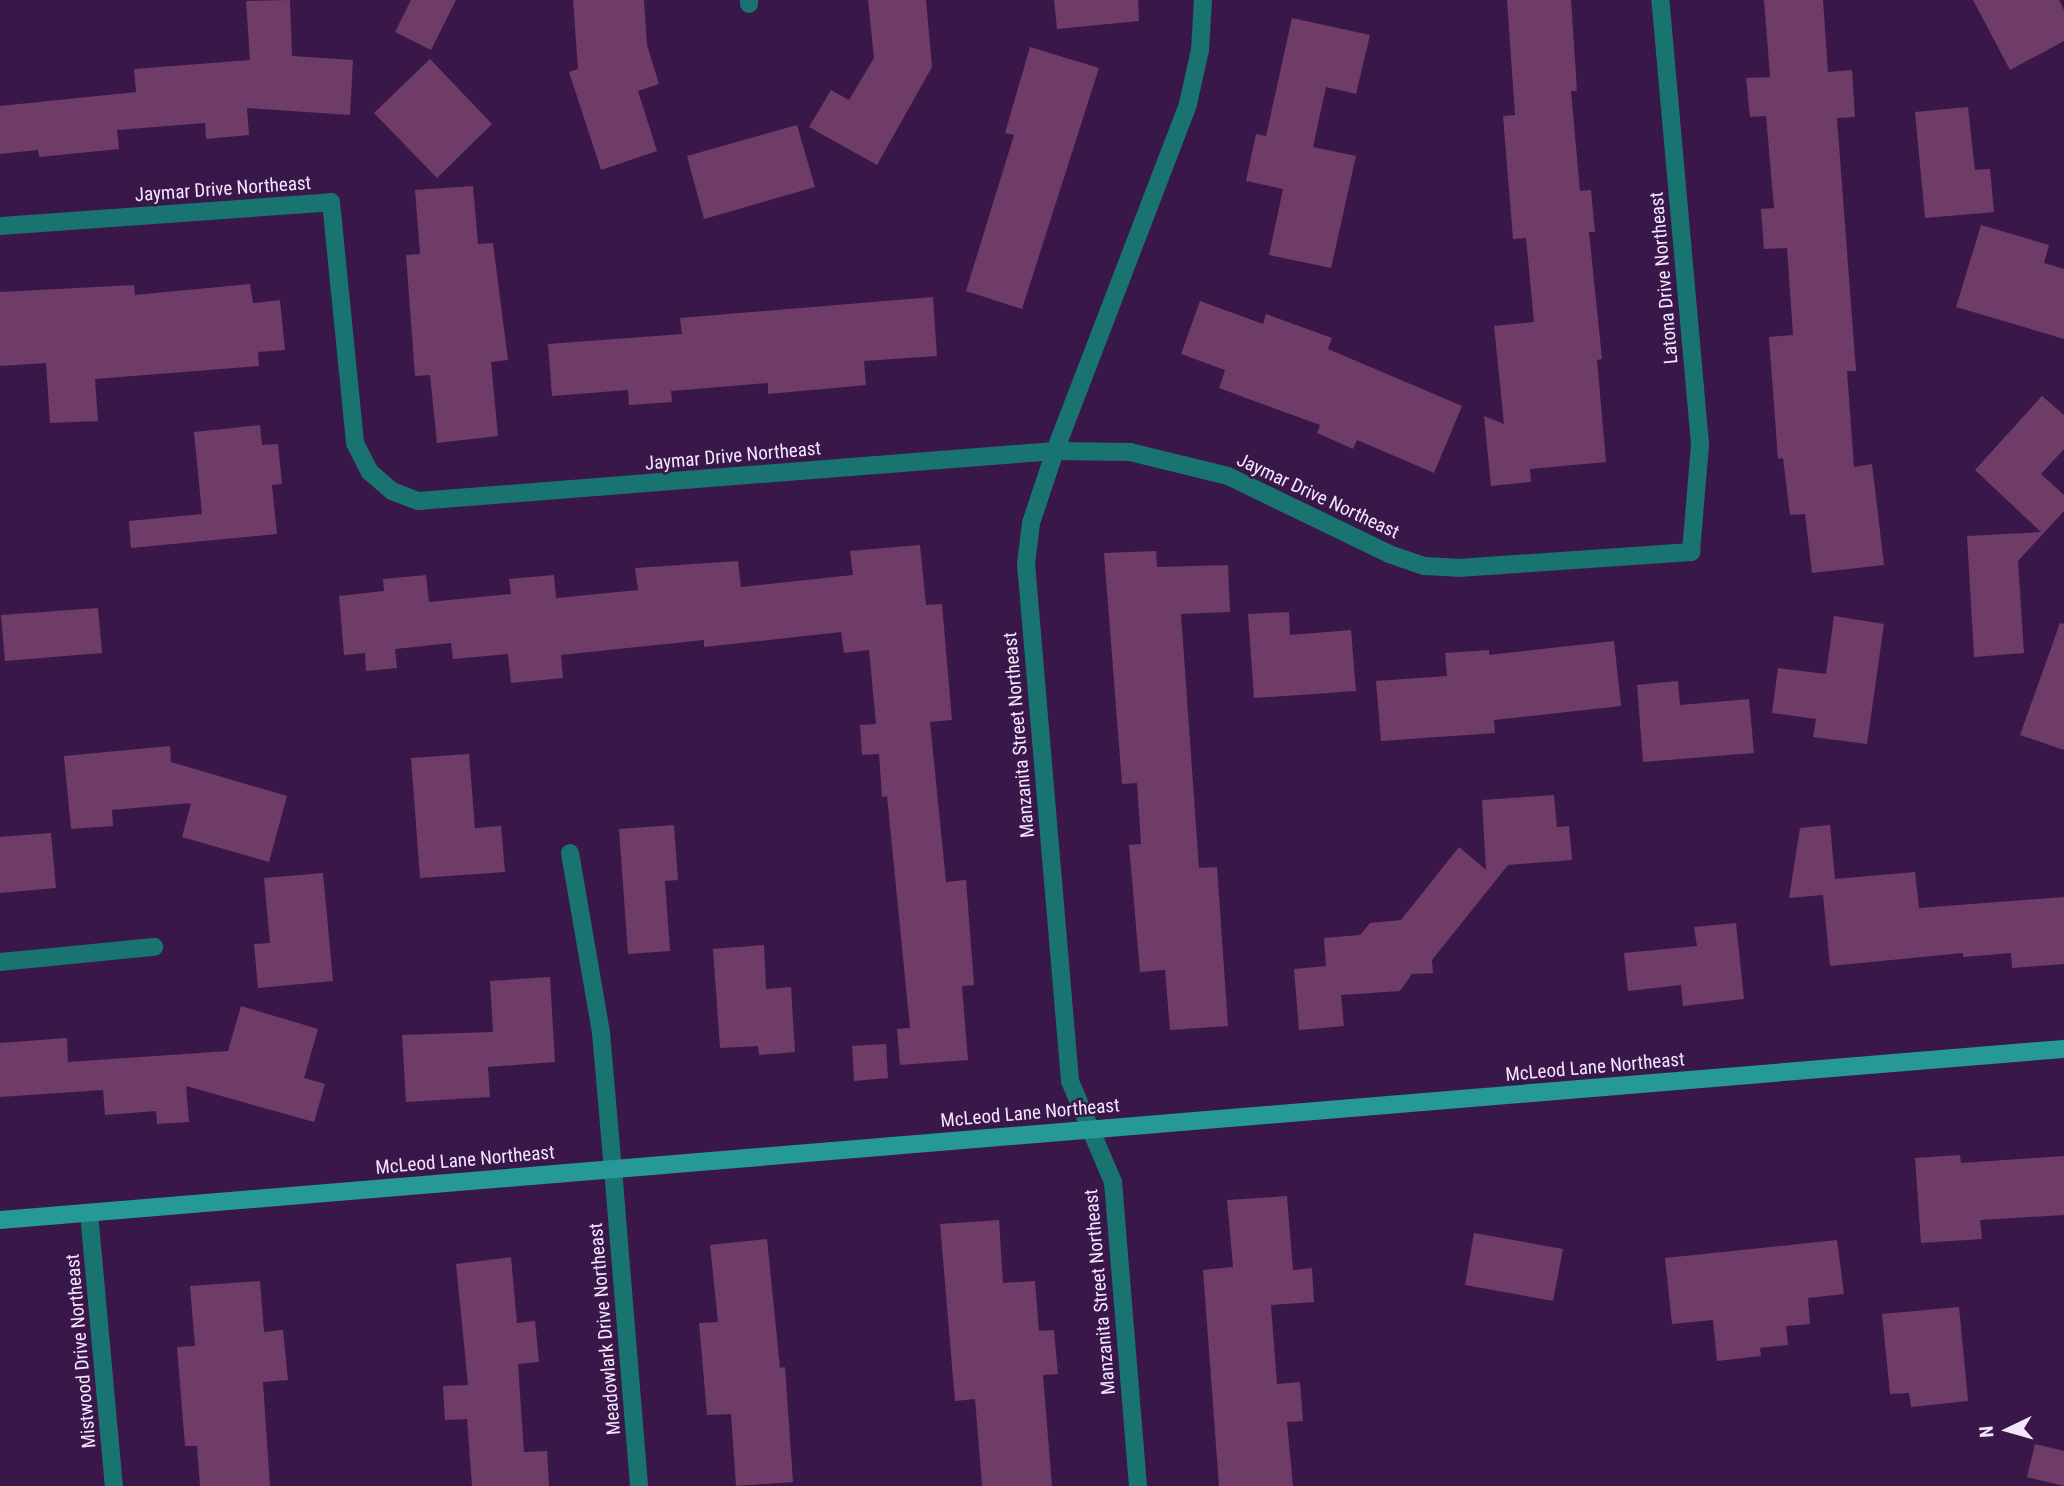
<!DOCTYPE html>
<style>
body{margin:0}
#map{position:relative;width:2064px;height:1486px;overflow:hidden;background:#391849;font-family:"Roboto Condensed",sans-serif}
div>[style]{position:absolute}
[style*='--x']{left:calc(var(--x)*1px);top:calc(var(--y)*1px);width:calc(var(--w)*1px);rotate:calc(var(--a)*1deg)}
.building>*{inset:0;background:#6e3c66}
.lane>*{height:18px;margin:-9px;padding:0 9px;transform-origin:9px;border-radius:9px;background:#187371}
.street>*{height:18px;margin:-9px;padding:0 9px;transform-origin:9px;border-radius:9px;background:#187371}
.secondary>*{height:18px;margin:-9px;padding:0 9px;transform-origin:9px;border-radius:9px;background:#269895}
span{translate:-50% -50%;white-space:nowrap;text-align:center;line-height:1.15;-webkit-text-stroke:5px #391849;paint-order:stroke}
.street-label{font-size:19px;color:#f4e5fd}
.north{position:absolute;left:1973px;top:1395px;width:70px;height:70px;-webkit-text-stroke:5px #391849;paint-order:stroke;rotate:265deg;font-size:19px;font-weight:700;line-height:28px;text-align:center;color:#f4e5fd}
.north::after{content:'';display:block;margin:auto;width:24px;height:32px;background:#f4e5fd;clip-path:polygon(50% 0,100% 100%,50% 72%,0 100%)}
</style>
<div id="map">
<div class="building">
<i style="clip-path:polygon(290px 0,292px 56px,353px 60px,350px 115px,247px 108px,249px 135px,206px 139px,205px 123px,117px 130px,119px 149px,39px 157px,38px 150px,0 154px,0 106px,136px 92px,134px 69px,250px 60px,246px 1px)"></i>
<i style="clip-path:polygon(411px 0,456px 0,431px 50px,395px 32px)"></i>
<i style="clip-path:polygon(573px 0,644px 0,647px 45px,659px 84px,638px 91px,657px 151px,601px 170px,569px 72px,578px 69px)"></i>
<i style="clip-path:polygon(868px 0,926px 0,932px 67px,877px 165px,809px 127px,831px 90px,849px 100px,874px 58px)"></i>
<i style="clip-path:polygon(1054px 0,1138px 0,1139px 21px,1057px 29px)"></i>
<i style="clip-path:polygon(1507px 0,1571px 0,1577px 91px,1571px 91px,1580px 191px,1591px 190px,1595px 232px,1589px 232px,1602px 359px,1597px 360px,1606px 462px,1530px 469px,1531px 482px,1491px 486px,1484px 416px,1504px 424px,1494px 326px,1534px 322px,1526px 238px,1513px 239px,1503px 116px,1515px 115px)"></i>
<i style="clip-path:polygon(1764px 0,1823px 0,1828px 72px,1852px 70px,1855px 117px,1837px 118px,1856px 371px,1847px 371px,1854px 467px,1872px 464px,1884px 565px,1812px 573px,1805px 514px,1790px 515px,1783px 458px,1778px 459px,1769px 337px,1793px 335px,1787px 248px,1764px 249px,1761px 209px,1774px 208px,1766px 116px,1750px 117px,1746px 78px,1770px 77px)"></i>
<i style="clip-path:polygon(1973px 0,2059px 0,2064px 10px,2064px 41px,2010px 70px)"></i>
<i style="clip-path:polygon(1292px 18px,1370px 35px,1356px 94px,1326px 87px,1313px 147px,1356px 156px,1331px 268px,1269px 255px,1283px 189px,1246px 181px,1256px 134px,1266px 136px)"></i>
<i style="clip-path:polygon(1030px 47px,1099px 68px,1022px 309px,966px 291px,1014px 135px,1005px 133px)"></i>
<i style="clip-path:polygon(430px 59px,492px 124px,437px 178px,374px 113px)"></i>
<i style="clip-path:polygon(1968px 107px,1975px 170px,1990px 169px,1994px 212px,1925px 218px,1915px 112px)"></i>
<i style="clip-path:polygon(797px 125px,815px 187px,704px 219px,687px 156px)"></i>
<i style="clip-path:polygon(473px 186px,478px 244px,493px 243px,508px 360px,491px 362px,498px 436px,437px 443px,430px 375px,415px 376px,406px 255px,420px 254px,415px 190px)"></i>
<i style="clip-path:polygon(1981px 225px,2049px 245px,2044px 263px,2064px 269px,2064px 339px,1956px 307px)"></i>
<i style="clip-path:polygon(250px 284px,253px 303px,280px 300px,285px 350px,258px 352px,259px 366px,95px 379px,98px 421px,50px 423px,46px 363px,0 366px,0 292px,134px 285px,135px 295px)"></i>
<i style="clip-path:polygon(933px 297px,937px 356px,864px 361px,866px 385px,768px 394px,768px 383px,671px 391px,672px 402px,629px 405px,628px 390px,552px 396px,548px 344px,682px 334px,680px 318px)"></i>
<i style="clip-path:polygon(1200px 301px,1263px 324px,1266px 314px,1332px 338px,1328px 349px,1462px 406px,1434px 473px,1357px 440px,1353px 449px,1317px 433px,1320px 425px,1219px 388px,1225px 370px,1181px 354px)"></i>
<i style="clip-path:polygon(2042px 396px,2064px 415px,2064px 449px,2041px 474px,2064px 495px,2064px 511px,2018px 561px,2024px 653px,1974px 657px,1967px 536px,2041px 532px,1975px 470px)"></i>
<i style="clip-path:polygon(260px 425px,262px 445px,278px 444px,282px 484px,272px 485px,277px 534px,131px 548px,129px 521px,202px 514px,194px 432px)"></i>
<i style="clip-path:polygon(920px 545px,926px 605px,942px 604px,952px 720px,930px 722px,946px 882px,966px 880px,974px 985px,962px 986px,968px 1060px,900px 1065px,897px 1029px,910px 1028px,887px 796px,882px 797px,879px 754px,862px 755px,860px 725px,876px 724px,869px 650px,844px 653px,841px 632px,704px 647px,704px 640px,561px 655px,563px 678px,511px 683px,508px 654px,453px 659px,451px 643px,395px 649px,397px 668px,366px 671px,365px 653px,344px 655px,339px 596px,384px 591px,383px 579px,426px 575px,429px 602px,511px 594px,509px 579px,554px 575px,556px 598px,638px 590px,635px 568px,738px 561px,741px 587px,853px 575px,850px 551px)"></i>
<i style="clip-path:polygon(1156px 551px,1157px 567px,1228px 565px,1230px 612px,1181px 614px,1199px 868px,1217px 867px,1228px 1026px,1170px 1030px,1165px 970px,1140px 972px,1129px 845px,1141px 844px,1137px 783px,1122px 784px,1104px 553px)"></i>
<i style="clip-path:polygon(98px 608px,102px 653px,5px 661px,1px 615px)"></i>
<i style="clip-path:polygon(1289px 612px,1290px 635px,1351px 630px,1356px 691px,1254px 698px,1248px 614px)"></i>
<i style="clip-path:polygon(1834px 616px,1884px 624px,1867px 744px,1813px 737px,1816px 719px,1772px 713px,1778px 668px,1826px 674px)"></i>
<i style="clip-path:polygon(2060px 623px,2064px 624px,2064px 750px,2020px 735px)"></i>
<i style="clip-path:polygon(1614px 641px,1621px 706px,1494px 720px,1495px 733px,1381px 741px,1376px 681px,1447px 676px,1445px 653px,1489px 650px,1489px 655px)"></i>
<i style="clip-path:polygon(1678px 681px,1680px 705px,1749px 699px,1754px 753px,1643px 762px,1637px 685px)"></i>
<i style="clip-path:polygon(170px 746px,171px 762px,287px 796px,269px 862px,182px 837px,191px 803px,112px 810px,113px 826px,71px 829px,64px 756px)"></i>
<i style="clip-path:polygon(469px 754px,475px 828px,501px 826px,505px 872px,420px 878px,411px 758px)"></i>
<i style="clip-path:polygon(1554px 795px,1557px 827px,1569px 826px,1572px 860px,1508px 865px,1432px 960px,1433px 973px,1412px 974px,1400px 991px,1341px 995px,1344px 1026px,1299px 1030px,1294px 969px,1326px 966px,1324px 938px,1360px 935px,1370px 923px,1401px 920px,1459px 847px,1486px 870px,1482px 800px)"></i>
<i style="clip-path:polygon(674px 825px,678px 880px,665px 881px,670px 951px,628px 954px,619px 829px)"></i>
<i style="clip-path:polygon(1830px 825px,1835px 879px,1915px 872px,1919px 908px,2064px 897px,2064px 964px,2012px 968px,2011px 953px,1963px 957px,1963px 953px,1830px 966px,1823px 895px,1789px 898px,1800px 828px)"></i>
<i style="clip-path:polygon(51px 833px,56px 888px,0 893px,0 837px)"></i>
<i style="clip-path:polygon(323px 873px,333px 981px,258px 988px,254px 944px,270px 943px,264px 878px)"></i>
<i style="clip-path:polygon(1736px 923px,1744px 999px,1683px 1006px,1681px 985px,1628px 991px,1624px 953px,1697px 946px,1694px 927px)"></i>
<i style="clip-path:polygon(764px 945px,766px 989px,791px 987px,795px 1052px,759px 1055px,758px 1046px,720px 1048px,713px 949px)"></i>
<i style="clip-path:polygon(550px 977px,555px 1062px,488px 1067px,490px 1097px,406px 1102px,402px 1035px,493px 1032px,490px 981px)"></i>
<i style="clip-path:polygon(241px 1006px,318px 1029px,304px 1078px,325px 1084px,314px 1122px,186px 1086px,189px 1122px,157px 1124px,156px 1111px,105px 1115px,103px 1090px,0 1097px,0 1043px,67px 1038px,68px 1062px,228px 1051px)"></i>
<i style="clip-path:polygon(886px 1044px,888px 1078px,854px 1081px,852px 1046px)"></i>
<i style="clip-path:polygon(1960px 1155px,1961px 1163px,2064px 1156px,2064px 1215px,1980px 1220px,1982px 1239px,1921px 1243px,1915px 1158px)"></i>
<i style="clip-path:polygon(1287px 1196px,1293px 1270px,1312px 1268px,1314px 1302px,1271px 1305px,1277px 1384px,1300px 1382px,1303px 1421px,1287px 1422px,1293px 1486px,1219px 1486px,1203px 1270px,1233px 1267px,1227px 1200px)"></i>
<i style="clip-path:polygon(999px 1220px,1003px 1283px,1035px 1281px,1039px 1331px,1054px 1330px,1058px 1374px,1043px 1375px,1052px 1486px,982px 1486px,975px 1399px,955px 1401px,940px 1224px)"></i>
<i style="clip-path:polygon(1474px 1233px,1563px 1249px,1553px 1301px,1465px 1285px)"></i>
<i style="clip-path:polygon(767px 1239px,780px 1368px,785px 1367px,793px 1482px,736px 1486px,731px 1414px,707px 1415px,699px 1323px,718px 1322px,710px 1245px)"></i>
<i style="clip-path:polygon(1837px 1240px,1844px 1294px,1808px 1298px,1810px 1324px,1786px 1326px,1788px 1345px,1760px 1348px,1761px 1356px,1717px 1361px,1713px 1320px,1672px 1324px,1665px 1258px)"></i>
<i style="clip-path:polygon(511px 1257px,517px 1323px,535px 1321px,539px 1362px,518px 1364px,524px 1452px,547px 1451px,549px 1486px,472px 1486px,467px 1419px,445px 1420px,443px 1386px,468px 1385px,456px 1264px)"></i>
<i style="clip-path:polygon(260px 1281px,264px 1332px,283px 1330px,288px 1380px,263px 1382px,270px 1486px,200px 1486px,197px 1446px,185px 1446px,177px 1347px,195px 1346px,190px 1286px)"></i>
<i style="clip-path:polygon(1959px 1307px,1968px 1401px,1911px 1407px,1909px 1393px,1890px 1394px,1882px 1314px)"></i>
<i style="clip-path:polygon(2035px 1444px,2064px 1451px,2064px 1486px,2027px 1477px)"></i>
</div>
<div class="lane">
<i style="--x:570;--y:853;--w:183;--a:80.2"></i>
<i style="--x:601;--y:1033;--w:137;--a:85"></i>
</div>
<div class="street">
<i style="--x:749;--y:0;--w:4;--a:90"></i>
<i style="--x:0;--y:226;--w:332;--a:-4.1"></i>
<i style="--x:331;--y:202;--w:242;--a:84.3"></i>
<i style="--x:355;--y:443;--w:33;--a:63"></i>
<i style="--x:370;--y:472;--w:29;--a:41"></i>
<i style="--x:392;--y:491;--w:28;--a:21"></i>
<i style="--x:418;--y:501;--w:639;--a:-4.49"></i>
<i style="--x:1055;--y:451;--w:75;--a:0.8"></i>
<i style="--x:1130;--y:452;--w:101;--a:13.8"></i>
<i style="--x:1228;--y:476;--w:179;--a:25.8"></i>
<i style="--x:1389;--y:554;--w:37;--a:19"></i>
<i style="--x:1424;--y:566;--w:34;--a:3"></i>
<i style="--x:1458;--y:568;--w:234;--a:-3.9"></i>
<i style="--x:1691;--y:552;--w:108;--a:-85.2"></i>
<i style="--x:1700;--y:444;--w:446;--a:-95.1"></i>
<i style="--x:0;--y:962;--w:155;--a:-5.6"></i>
<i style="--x:613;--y:1169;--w:318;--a:85.3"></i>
<i style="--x:89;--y:1213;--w:274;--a:84.8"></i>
<i style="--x:1138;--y:1486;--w:305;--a:-94.7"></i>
<i style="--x:1113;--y:1182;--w:110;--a:-113.1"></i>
<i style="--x:1070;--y:1081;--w:519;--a:-94.86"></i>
<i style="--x:1026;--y:564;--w:41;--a:-83"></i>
<i style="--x:1031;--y:523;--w:76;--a:-71.6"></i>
<i style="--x:1055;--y:451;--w:372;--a:-69"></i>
<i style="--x:1188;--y:104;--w:55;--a:-77.5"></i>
<i style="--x:1200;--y:50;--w:50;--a:-86.6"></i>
</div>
<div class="secondary">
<i style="--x:0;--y:1220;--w:2071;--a:-4.74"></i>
</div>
<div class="street-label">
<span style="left:223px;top:189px;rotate:-4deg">Jaymar Drive Northeast</span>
<span style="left:1664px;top:278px;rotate:-95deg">Latona Drive Northeast</span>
<span style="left:733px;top:456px;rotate:-5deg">Jaymar Drive Northeast</span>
<span style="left:1318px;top:496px;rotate:25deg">Jaymar Drive Northeast</span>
<span style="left:1019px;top:735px;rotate:-95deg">Manzanita Street Northeast</span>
<span style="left:1595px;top:1067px;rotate:-5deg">McLeod Lane Northeast</span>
<span style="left:1030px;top:1113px;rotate:-5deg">McLeod Lane Northeast</span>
<span style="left:465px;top:1160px;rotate:-5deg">McLeod Lane Northeast</span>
<span style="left:1100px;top:1292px;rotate:-95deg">Manzanita Street Northeast</span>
<span style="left:605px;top:1329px;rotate:-95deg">Meadowlark Drive Northeast</span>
<span style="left:81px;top:1351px;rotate:-95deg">Mistwood Drive Northeast</span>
</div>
<div class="north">N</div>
</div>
